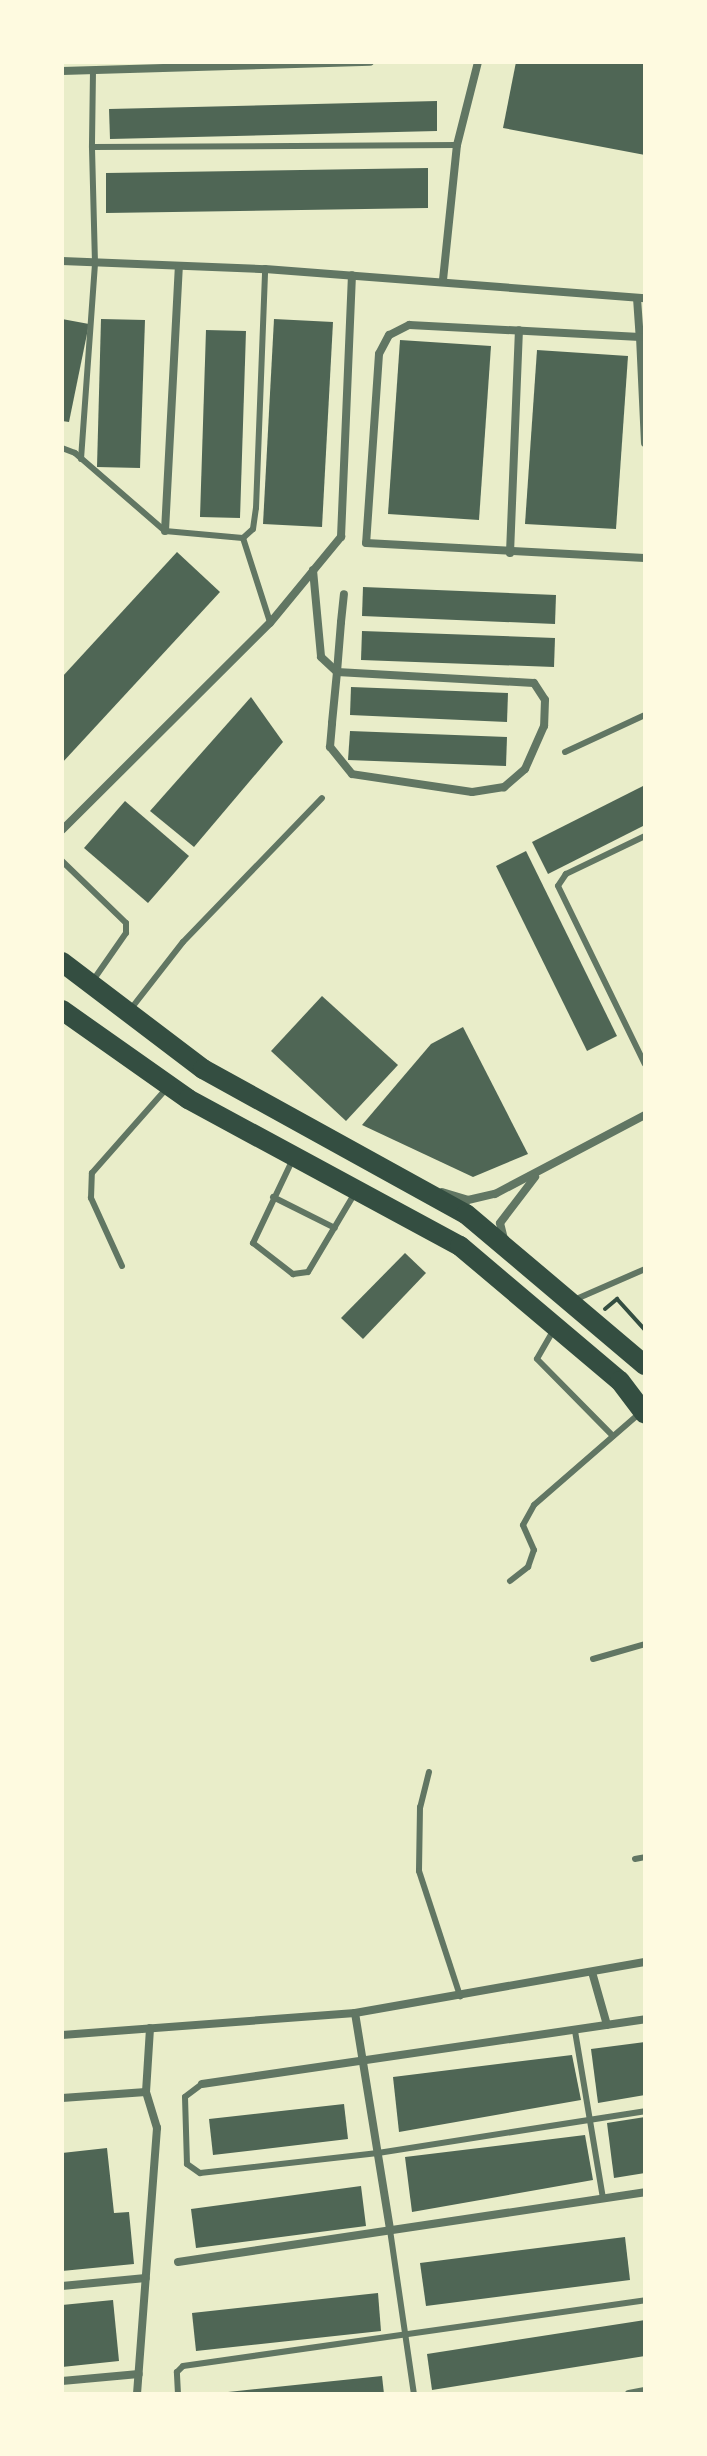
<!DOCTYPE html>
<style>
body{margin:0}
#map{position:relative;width:707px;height:2456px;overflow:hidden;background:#e9edc9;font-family:Figtree,sans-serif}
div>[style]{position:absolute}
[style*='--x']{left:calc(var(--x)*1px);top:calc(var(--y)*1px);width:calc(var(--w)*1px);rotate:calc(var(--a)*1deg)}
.building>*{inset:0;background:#4f6655}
.path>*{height:4px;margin:-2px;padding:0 2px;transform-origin:2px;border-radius:2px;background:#344e41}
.service>*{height:6px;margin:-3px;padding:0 3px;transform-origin:3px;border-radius:3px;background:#617663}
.minor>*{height:8px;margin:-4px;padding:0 4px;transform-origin:4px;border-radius:4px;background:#617663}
.trunk>*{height:20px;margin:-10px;padding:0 10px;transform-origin:10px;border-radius:10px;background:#344e41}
span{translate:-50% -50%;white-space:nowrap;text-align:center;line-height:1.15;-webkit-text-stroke:7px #fefae0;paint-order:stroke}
.frame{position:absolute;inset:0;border:64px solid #fefae0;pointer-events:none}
</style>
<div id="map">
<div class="building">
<i style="clip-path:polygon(516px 62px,645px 62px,645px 155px,503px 128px)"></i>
<i style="clip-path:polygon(437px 101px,437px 131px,110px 139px,109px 109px)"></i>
<i style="clip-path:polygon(428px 168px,428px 208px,106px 213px,106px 173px)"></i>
<i style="clip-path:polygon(62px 319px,89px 324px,69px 422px,62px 421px)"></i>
<i style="clip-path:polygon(101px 319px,145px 320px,140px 468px,97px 467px)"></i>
<i style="clip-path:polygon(274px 319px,333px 322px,322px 527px,263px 524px)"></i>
<i style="clip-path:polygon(206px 330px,246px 331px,240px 518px,200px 517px)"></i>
<i style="clip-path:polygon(400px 340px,491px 346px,479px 520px,388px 514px)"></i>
<i style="clip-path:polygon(537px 350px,628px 356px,616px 529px,525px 524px)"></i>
<i style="clip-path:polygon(177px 552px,220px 592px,62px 763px,62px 677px)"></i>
<i style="clip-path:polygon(363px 587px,556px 595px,555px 624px,362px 616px)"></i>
<i style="clip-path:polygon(362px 631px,555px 638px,554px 667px,361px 660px)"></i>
<i style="clip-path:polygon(351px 687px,508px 693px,507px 722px,350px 715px)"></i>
<i style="clip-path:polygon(251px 697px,283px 742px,194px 847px,150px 811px)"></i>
<i style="clip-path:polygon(350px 731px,507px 737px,506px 766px,348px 760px)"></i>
<i style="clip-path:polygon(645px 785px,645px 825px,548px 874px,532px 842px)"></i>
<i style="clip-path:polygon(125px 801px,189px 856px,148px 903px,84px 848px)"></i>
<i style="clip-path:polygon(526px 851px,617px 1036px,587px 1051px,496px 866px)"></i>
<i style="clip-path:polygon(322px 996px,398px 1065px,346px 1121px,271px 1051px)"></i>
<i style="clip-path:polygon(463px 1027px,528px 1154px,473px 1177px,362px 1125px,431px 1044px)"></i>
<i style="clip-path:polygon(405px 1253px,426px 1273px,363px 1339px,341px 1318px)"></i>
<i style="clip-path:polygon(645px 2042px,645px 2095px,598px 2103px,591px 2049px)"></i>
<i style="clip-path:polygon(572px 2055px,581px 2100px,399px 2132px,393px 2077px)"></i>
<i style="clip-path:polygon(344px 2104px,348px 2139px,213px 2155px,209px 2119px)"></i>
<i style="clip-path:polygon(645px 2117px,645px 2173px,614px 2178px,607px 2123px)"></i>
<i style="clip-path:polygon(585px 2135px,593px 2180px,412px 2212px,405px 2157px)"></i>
<i style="clip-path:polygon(107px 2148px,114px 2213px,129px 2212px,134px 2264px,62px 2271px,62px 2153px)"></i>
<i style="clip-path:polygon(361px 2186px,366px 2226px,196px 2248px,191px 2209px)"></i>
<i style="clip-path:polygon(625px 2237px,630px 2280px,426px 2306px,420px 2263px)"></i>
<i style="clip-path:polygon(378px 2293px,381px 2331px,196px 2351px,192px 2313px)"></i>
<i style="clip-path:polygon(113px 2300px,119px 2361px,62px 2367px,62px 2305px)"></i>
<i style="clip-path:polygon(645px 2320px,645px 2356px,432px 2390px,427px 2354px)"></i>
<i style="clip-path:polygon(382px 2376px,384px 2394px,228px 2394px,228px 2392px)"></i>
</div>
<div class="path">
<i style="--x:605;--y:1309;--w:16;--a:-40"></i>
<i style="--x:617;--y:1299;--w:42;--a:47.9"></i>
</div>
<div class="service">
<i style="--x:93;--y:71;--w:76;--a:90.8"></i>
<i style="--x:92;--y:147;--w:365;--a:-0.3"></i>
<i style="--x:62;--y:448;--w:14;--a:21"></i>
<i style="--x:75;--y:453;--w:119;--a:40.9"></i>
<i style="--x:165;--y:531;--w:78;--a:5.1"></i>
<i style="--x:243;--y:538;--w:88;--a:72.2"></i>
<i style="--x:81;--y:459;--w:196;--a:-85.9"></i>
<i style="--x:95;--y:263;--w:116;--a:-91.5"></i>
<i style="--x:243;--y:538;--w:13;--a:-42"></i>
<i style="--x:253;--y:529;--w:21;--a:-82"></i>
<i style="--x:256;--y:508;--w:239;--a:-87.8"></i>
<i style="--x:565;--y:752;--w:88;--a:-24.8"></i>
<i style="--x:645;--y:836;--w:88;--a:154.3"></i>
<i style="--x:566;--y:874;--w:14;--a:124"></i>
<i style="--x:558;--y:886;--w:198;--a:64"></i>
<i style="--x:62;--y:861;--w:89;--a:44.1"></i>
<i style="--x:126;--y:923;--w:10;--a:90"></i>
<i style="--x:126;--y:933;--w:60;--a:124.8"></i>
<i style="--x:130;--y:1010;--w:86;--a:-52.1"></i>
<i style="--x:183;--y:942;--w:200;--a:-46"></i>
<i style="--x:292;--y:1161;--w:91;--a:115.4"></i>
<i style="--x:253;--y:1243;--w:51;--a:37.8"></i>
<i style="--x:293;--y:1274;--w:15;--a:-8"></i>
<i style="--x:308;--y:1272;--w:92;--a:-59.3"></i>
<i style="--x:273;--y:1197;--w:69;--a:26.6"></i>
<i style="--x:122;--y:1266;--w:75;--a:-114.5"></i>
<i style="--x:91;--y:1198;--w:25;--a:-88"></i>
<i style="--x:92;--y:1173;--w:112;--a:-48.6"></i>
<i style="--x:574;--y:1300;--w:77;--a:-23.6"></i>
<i style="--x:553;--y:1331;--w:32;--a:120"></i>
<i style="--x:537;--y:1359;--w:108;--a:45.4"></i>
<i style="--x:510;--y:1581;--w:23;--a:-38"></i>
<i style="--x:528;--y:1567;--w:18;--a:-71"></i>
<i style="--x:534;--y:1550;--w:27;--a:-114"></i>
<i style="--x:523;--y:1525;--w:23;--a:-61"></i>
<i style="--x:534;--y:1505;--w:140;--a:-41"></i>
<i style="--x:593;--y:1659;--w:54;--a:-16.1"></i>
<i style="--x:429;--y:1772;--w:36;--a:104"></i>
<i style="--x:420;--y:1807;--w:64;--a:90.9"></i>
<i style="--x:419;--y:1871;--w:132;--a:71.8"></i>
<i style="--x:635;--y:1859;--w:10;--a:-11"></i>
<i style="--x:575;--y:2031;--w:169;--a:80.5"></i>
<i style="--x:202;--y:2084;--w:21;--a:143"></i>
<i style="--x:185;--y:2097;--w:67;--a:88.3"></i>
<i style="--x:187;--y:2164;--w:16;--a:35"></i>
<i style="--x:200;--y:2173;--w:179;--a:-6.4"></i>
<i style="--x:378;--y:2153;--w:270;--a:-8.9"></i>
<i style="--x:390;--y:2230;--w:166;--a:81.7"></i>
<i style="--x:178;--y:2394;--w:22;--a:-93"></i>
<i style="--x:177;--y:2372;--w:8;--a:-45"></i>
<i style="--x:183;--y:2366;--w:467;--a:-8.1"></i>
</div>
<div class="minor">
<i style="--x:62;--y:71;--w:308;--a:-1.7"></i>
<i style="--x:62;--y:261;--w:203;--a:2.3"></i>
<i style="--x:265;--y:269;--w:381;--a:4.4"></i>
<i style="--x:443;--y:280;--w:136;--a:-84.1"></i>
<i style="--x:457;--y:145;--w:86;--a:-75.8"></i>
<i style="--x:637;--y:298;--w:39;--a:86"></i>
<i style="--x:645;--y:443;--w:106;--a:-92.7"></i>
<i style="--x:640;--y:337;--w:231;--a:-177"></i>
<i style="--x:409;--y:325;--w:22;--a:153"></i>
<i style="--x:389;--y:335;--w:21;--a:118"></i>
<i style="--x:379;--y:354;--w:189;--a:93.9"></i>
<i style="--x:366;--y:543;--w:279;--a:3.1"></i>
<i style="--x:165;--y:531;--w:264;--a:-87"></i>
<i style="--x:510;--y:553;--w:223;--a:-87.7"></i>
<i style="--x:313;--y:570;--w:87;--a:84.7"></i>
<i style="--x:321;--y:657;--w:22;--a:43"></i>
<i style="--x:337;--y:672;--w:197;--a:3.2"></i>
<i style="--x:534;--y:683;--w:20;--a:57"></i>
<i style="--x:545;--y:700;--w:26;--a:92"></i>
<i style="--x:544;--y:726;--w:47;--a:113.8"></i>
<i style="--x:525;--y:769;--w:28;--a:139"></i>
<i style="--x:504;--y:787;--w:32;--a:171"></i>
<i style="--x:472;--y:792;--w:121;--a:-171.5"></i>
<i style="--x:352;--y:774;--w:35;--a:-129"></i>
<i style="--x:330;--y:747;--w:24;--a:-85"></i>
<i style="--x:332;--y:723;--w:51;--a:-84.4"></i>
<i style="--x:337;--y:672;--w:50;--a:-85.4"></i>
<i style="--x:341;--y:622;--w:28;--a:-84"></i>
<i style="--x:62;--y:830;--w:293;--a:-44.9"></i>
<i style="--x:270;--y:623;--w:112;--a:-50.5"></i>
<i style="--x:341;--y:537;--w:262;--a:-87.6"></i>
<i style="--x:442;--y:1192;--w:27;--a:17"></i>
<i style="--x:468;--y:1200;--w:28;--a:-13"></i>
<i style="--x:495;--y:1194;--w:170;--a:-27.8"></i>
<i style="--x:504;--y:1239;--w:16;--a:-104"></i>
<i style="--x:500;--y:1223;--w:58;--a:-52.7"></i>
<i style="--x:592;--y:1972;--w:55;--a:74.2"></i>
<i style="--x:355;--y:2013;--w:220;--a:80.8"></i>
<i style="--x:62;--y:2035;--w:294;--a:-4.3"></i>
<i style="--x:355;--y:2013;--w:294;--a:-10"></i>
<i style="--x:202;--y:2084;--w:448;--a:-8.3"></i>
<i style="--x:62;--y:2098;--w:84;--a:-4.1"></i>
<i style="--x:178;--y:2262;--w:472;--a:-8.5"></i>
<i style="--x:62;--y:2286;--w:84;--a:-5.4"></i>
<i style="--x:62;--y:2381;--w:77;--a:-5.2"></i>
<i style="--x:137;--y:2394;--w:267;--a:-85.7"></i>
<i style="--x:157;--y:2128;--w:38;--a:-107"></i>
<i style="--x:146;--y:2092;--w:64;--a:-86.4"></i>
<i style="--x:629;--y:2394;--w:16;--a:-11"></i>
</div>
<div class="trunk">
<i style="--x:62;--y:962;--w:177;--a:37.2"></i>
<i style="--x:203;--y:1069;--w:300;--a:28.9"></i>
<i style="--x:466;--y:1214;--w:234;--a:40.2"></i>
<i style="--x:62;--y:1010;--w:154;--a:35.2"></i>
<i style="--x:188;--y:1099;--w:309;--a:28.4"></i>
<i style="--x:460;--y:1246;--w:209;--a:40.2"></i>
<i style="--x:620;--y:1381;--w:41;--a:52.9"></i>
</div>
<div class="frame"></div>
</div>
